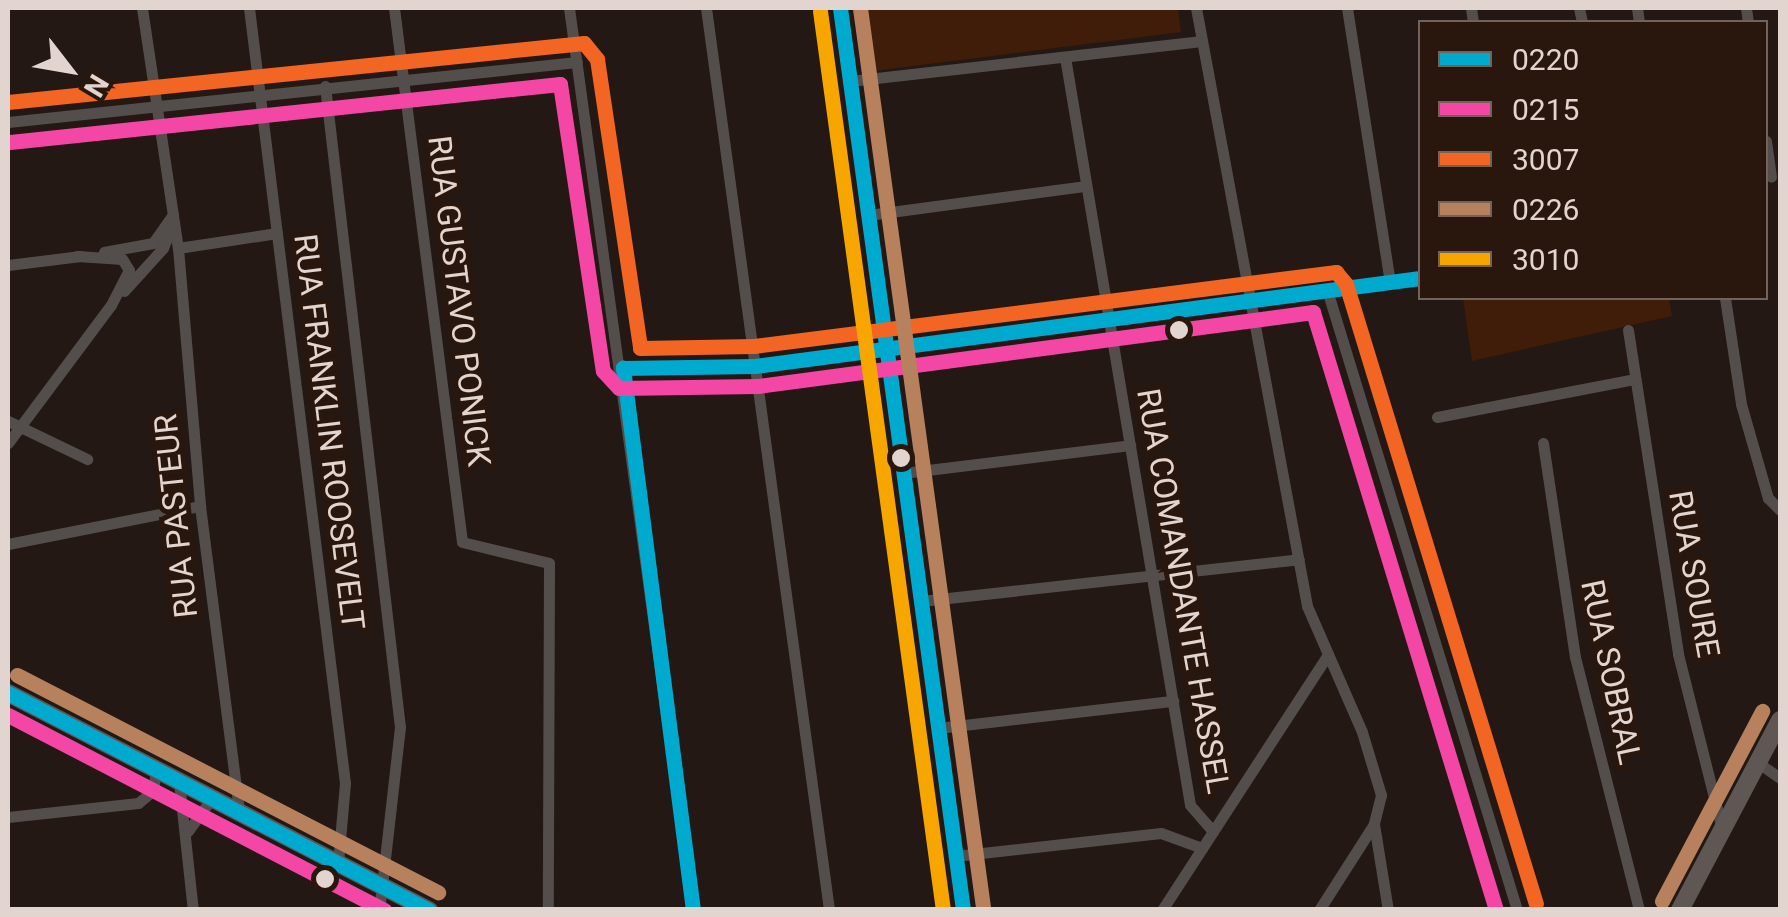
<!DOCTYPE html>
<style>
body{margin:0}
#map{position:relative;width:1788px;height:917px;overflow:hidden;background:#231813;font-family:Roboto,sans-serif}
div>[style]{position:absolute}
[style*='--x']{left:calc(var(--x)*1px);top:calc(var(--y)*1px);width:calc(var(--w)*1px);rotate:calc(var(--a)*1deg)}
.green>*{inset:0;background:#401d09}
.minor>*{height:11px;margin:-5.5px;padding:0 5.5px;transform-origin:5.5px;border-radius:5.5px;background:#534e4b}
.primary>*{height:18px;margin:-9px;padding:0 9px;transform-origin:9px;border-radius:9px;background:#5e5754}
.bus-1>*{height:15px;margin:-7.5px;padding:0 7.5px;transform-origin:7.5px;border-radius:7.5px;background:#00a9ce}
.bus-2>*{height:15px;margin:-7.5px;padding:0 7.5px;transform-origin:7.5px;border-radius:7.5px;background:#f346a5}
.bus-3>*{height:15px;margin:-7.5px;padding:0 7.5px;transform-origin:7.5px;border-radius:7.5px;background:#f26522}
.bus-4>*{height:15px;margin:-7.5px;padding:0 7.5px;transform-origin:7.5px;border-radius:7.5px;background:#b6815c}
.bus-5>*{height:15px;margin:-7.5px;padding:0 7.5px;transform-origin:7.5px;border-radius:7.5px;background:#f7a600}
.dots>*{width:28px;height:28px;translate:-50% -50%;box-sizing:border-box;border:5px solid #29160d;border-radius:50%}
span{translate:-50% -50%;white-space:nowrap;text-align:center;line-height:1.15;-webkit-text-stroke:10px #29160d;paint-order:stroke}
.street-label{font-size:32px;color:#e2d4ce}
.frame{position:absolute;inset:0;border:10px solid #e2d4ce;pointer-events:none}
.legend{position:absolute;left:1418px;top:20px;width:350px;height:280px;box-sizing:border-box;background:#29160d;border:2px solid #73625a;margin:0;padding:12px 18px;list-style:none;font-size:30px;color:#e2d4ce}
.legend li{display:flex;align-items:center;gap:20px;height:50px}
.legend b{width:50px;border:2px solid #73625a}
.north{position:absolute;left:20px;top:20px;width:100px;height:100px;-webkit-text-stroke:8px #29160d;paint-order:stroke;rotate:121deg;font-size:28px;font-weight:700;line-height:40px;text-align:center;color:#e2d4ce}
.north::after{content:'';display:block;margin:auto;width:35px;height:45px;background:#e2d4ce;clip-path:polygon(50% 0,100% 100%,50% 72%,0 100%)}
</style>
<div id="map">
<div class="green">
<i style="clip-path:polygon(853px 8px,1178px 8px,1181px 32px,873px 71px,861px 65px)"></i>
<i style="clip-path:polygon(1463px 298px,1669px 298px,1672px 316px,1472px 361px)"></i>
</div>
<div class="minor">
<i style="--x:142;--y:8;--w:243;--a:81.5"></i>
<i style="--x:178;--y:248;--w:259;--a:85.1"></i>
<i style="--x:200;--y:506;--w:308;--a:82.7"></i>
<i style="--x:249;--y:8;--w:781;--a:82.94"></i>
<i style="--x:345;--y:783;--w:80;--a:95"></i>
<i style="--x:394;--y:8;--w:538;--a:82.74"></i>
<i style="--x:462;--y:542;--w:89;--a:13.6"></i>
<i style="--x:549;--y:563;--w:347;--a:90.2"></i>
<i style="--x:569;--y:8;--w:910;--a:82.17"></i>
<i style="--x:706;--y:8;--w:910;--a:82.23"></i>
<i style="--x:840;--y:8;--w:910;--a:82.23"></i>
<i style="--x:1196;--y:8;--w:608;--a:79.48"></i>
<i style="--x:1307;--y:606;--w:137;--a:66.4"></i>
<i style="--x:1362;--y:732;--w:66;--a:73.2"></i>
<i style="--x:1381;--y:795;--w:30;--a:104"></i>
<i style="--x:1374;--y:824;--w:102;--a:122.6"></i>
<i style="--x:1347;--y:8;--w:277;--a:81.1"></i>
<i style="--x:1471;--y:8;--w:14;--a:82"></i>
<i style="--x:1579;--y:8;--w:14;--a:78"></i>
<i style="--x:1637;--y:8;--w:14;--a:82"></i>
<i style="--x:1746;--y:8;--w:14;--a:82"></i>
<i style="--x:1065;--y:57;--w:758;--a:80.51"></i>
<i style="--x:1190;--y:805;--w:35;--a:49"></i>
<i style="--x:850;--y:81;--w:354;--a:-6.5"></i>
<i style="--x:325;--y:86;--w:645;--a:83.33"></i>
<i style="--x:400;--y:727;--w:184;--a:96.5"></i>
<i style="--x:8;--y:122;--w:572;--a:-6.02"></i>
<i style="--x:1766;--y:141;--w:36;--a:82"></i>
<i style="--x:868;--y:215;--w:220;--a:-7.6"></i>
<i style="--x:178;--y:248;--w:100;--a:-8.6"></i>
<i style="--x:104;--y:252;--w:50;--a:-10.4"></i>
<i style="--x:153;--y:243;--w:35;--a:-55"></i>
<i style="--x:8;--y:265;--w:73;--a:-7.1"></i>
<i style="--x:1327;--y:290;--w:648;--a:72.96"></i>
<i style="--x:124;--y:291;--w:58;--a:-47.8"></i>
<i style="--x:163;--y:248;--w:24;--a:-68"></i>
<i style="--x:1725;--y:298;--w:107;--a:81.4"></i>
<i style="--x:1741;--y:404;--w:98;--a:74"></i>
<i style="--x:1768;--y:498;--w:17;--a:45"></i>
<i style="--x:1628;--y:330;--w:328;--a:81.2"></i>
<i style="--x:1678;--y:654;--w:176;--a:75.9"></i>
<i style="--x:623;--y:368;--w:132;--a:-0.9"></i>
<i style="--x:755;--y:366;--w:671;--a:-7.54"></i>
<i style="--x:1437;--y:417;--w:202;--a:-10.9"></i>
<i style="--x:8;--y:421;--w:88;--a:25.7"></i>
<i style="--x:8;--y:443;--w:172;--a:-53.3"></i>
<i style="--x:111;--y:305;--w:39;--a:-63"></i>
<i style="--x:129;--y:270;--w:13;--a:-122"></i>
<i style="--x:122;--y:259;--w:45;--a:-176.2"></i>
<i style="--x:1543;--y:443;--w:216;--a:81.5"></i>
<i style="--x:1575;--y:657;--w:261;--a:75.8"></i>
<i style="--x:903;--y:473;--w:229;--a:-7"></i>
<i style="--x:8;--y:544;--w:196;--a:-11.2"></i>
<i style="--x:921;--y:601;--w:380;--a:-6.3"></i>
<i style="--x:938;--y:728;--w:237;--a:-6.6"></i>
<i style="--x:1757;--y:762;--w:28;--a:35"></i>
<i style="--x:179;--y:782;--w:129;--a:83.8"></i>
<i style="--x:8;--y:817;--w:131;--a:-6.1"></i>
<i style="--x:138;--y:803;--w:19;--a:-39"></i>
<i style="--x:153;--y:791;--w:21;--a:-82"></i>
<i style="--x:1374;--y:824;--w:87;--a:80.8"></i>
<i style="--x:188;--y:831;--w:41;--a:-54"></i>
<i style="--x:955;--y:856;--w:207;--a:-6.4"></i>
<i style="--x:1161;--y:833;--w:44;--a:20.1"></i>
<i style="--x:1162;--y:910;--w:305;--a:-57"></i>
</div>
<div class="primary">
<i style="--x:8;--y:693;--w:474;--a:27.3"></i>
<i style="--x:1680;--y:910;--w:215;--a:-62.2"></i>
</div>
<div class="bus-1">
<i style="--x:840;--y:8;--w:910;--a:82.23"></i>
<i style="--x:8;--y:693;--w:473;--a:27.3"></i>
<i style="--x:693;--y:910;--w:547;--a:-97.36"></i>
<i style="--x:623;--y:368;--w:132;--a:-0.9"></i>
<i style="--x:755;--y:366;--w:671;--a:-7.54"></i>
</div>
<div class="bus-2">
<i style="--x:10;--y:142;--w:553;--a:-6.02"></i>
<i style="--x:560;--y:84;--w:290;--a:81.5"></i>
<i style="--x:603;--y:371;--w:23;--a:47"></i>
<i style="--x:619;--y:388;--w:139;--a:-0.8"></i>
<i style="--x:758;--y:386;--w:560;--a:-7.59"></i>
<i style="--x:1313;--y:312;--w:625;--a:72.98"></i>
<i style="--x:8;--y:715;--w:424;--a:27.4"></i>
</div>
<div class="bus-3">
<i style="--x:8;--y:102;--w:579;--a:-5.85"></i>
<i style="--x:584;--y:43;--w:21;--a:51"></i>
<i style="--x:597;--y:59;--w:292;--a:81.5"></i>
<i style="--x:640;--y:348;--w:114;--a:-1"></i>
<i style="--x:754;--y:346;--w:587;--a:-7.25"></i>
<i style="--x:1336;--y:272;--w:16;--a:50"></i>
<i style="--x:1346;--y:284;--w:648;--a:72.96"></i>
</div>
<div class="bus-4">
<i style="--x:860;--y:8;--w:907;--a:82.21"></i>
<i style="--x:17;--y:675;--w:474;--a:27.3"></i>
<i style="--x:1662;--y:901;--w:215;--a:-62.2"></i>
</div>
<div class="bus-5">
<i style="--x:820;--y:11;--w:907;--a:82.21"></i>
</div>
<div class="dots">
<i style="left:1179px;top:330px;background:#e2d4ce"></i>
<i style="left:901px;top:458px;background:#e2d4ce"></i>
<i style="left:325px;top:879px;background:#e2d4ce"></i>
</div>
<div class="street-label">
<span style="left:459px;top:301px;rotate:83deg">RUA GUSTAVO PONICK</span>
<span style="left:329px;top:432px;rotate:83deg">RUA FRANKLIN ROOSEVELT</span>
<span style="left:176px;top:516px;rotate:-96deg">RUA PASTEUR</span>
<span style="left:1694px;top:574px;rotate:80deg">RUA SOURE</span>
<span style="left:1183px;top:591px;rotate:80deg">RUA COMANDANTE HASSEL</span>
<span style="left:1611px;top:672px;rotate:78deg">RUA SOBRAL</span>
</div>
<div class="frame"></div>
<ul class="legend">
<li><b style="height:12px;background:#00a9ce"></b>0220</li>
<li><b style="height:12px;background:#f346a5"></b>0215</li>
<li><b style="height:12px;background:#f26522"></b>3007</li>
<li><b style="height:12px;background:#b6815c"></b>0226</li>
<li><b style="height:12px;background:#f7a600"></b>3010</li>
</ul>
<div class="north">N</div>
</div>
